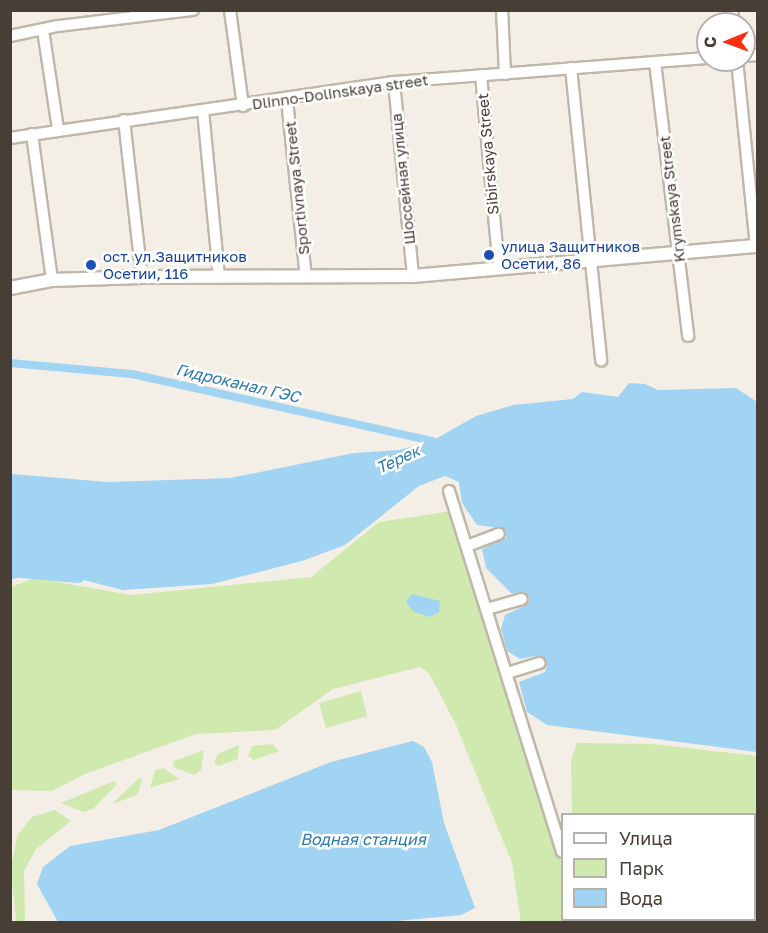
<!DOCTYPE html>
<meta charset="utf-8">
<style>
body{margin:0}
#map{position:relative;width:768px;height:933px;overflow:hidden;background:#f4efe6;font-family:"Golos Text",sans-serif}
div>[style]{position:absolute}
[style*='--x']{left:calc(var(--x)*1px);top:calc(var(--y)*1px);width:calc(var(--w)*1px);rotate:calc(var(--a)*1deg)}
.green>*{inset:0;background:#d0e9ae}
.water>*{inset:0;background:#a1d3f2}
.canal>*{height:8px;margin:-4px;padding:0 4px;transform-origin:4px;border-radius:4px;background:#a1d3f2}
.river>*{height:15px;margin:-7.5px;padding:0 7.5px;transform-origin:7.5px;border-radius:7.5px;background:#a1d3f2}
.roads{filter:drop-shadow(2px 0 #bfb7a9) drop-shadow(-2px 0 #bfb7a9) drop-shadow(0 2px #bfb7a9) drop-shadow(0 -2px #bfb7a9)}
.minor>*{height:10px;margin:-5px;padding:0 5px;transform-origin:5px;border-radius:5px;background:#fff}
.tertiary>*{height:12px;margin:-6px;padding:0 6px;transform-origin:6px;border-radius:6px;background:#fff}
.dots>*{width:16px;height:16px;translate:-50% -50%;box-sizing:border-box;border:3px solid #fff;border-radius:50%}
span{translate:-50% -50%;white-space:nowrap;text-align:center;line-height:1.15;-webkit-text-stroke:5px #fff;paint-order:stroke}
.street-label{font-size:15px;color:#473f35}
.transit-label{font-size:15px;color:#164399}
.left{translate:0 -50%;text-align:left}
.water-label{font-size:16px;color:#2b7aad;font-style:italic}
.frame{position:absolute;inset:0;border:12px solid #473f35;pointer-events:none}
.legend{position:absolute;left:561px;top:813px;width:195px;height:108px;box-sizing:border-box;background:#fff;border:2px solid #b5b2ae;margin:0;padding:8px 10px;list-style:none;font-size:18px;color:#473f35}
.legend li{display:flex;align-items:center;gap:12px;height:30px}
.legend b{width:30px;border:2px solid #b5b2ae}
.north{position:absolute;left:696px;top:12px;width:60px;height:60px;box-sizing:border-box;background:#fff;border:2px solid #b5b2ae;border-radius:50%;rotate:269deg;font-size:16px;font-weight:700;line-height:24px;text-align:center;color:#473f35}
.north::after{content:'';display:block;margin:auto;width:21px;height:27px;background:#ff2f12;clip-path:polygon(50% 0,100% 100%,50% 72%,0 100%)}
</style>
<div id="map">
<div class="green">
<i style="clip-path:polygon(452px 511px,562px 865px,562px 920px,580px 922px,521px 922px,512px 863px,456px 725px,429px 673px,420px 667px,333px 689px,275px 730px,196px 734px,85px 774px,52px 791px,11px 790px,11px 587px,35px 578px,131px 595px,311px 577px,379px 522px)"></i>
<i style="clip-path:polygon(361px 691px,367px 716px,326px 728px,319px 703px)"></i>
<i style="clip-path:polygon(577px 743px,653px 744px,757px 756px,757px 922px,596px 922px,595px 920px,754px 920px,754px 814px,572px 814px,571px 760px)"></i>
<i style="clip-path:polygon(272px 744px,279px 751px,254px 760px,248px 756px,252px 746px)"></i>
<i style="clip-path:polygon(239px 745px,238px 759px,218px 766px,214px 762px,218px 754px)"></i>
<i style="clip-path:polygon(204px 750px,201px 770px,194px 775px,173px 767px,174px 761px)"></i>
<i style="clip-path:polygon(164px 768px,179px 779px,150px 788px,155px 770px)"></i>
<i style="clip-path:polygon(139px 778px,142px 780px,137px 795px,112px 804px)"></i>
<i style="clip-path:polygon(114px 781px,117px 784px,93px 809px,83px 812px,61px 803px)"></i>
<i style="clip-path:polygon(55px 810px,71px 821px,36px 849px,24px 871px,25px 922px,16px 922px,11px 869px,17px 836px,32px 817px)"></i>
</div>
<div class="water">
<i style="clip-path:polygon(629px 383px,645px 384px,658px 390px,736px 388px,757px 402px,757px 752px,547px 725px,527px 712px,519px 682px,545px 672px,547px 666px,535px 656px,520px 659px,507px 651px,501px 629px,505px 615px,528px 604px,529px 597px,511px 593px,486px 568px,482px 549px,507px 538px,500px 528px,477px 525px,462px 503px,459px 482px,445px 476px,419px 486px,345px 545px,302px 561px,212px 584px,123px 590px,40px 569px,11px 580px,11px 474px,108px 482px,230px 478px,354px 453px,399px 450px,432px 441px,476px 416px,513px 405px,573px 399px,582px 392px,618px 397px)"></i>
<i style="clip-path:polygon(412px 594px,440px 601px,439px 612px,430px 617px,414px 612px,406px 602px)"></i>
<i style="clip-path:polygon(413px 741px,424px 747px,432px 762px,444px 823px,475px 908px,461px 915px,386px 922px,58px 922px,37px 884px,43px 867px,70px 846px,159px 830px,331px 762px)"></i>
</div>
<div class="canal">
<i style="--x:10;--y:363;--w:122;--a:5.2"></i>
<i style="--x:132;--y:374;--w:307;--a:12.6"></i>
<i style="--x:432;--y:441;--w:9;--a:32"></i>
</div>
<div class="river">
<i style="--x:10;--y:569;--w:68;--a:5"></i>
</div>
<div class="roads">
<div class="minor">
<i style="--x:230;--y:10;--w:97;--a:82.3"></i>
<i style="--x:502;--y:10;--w:64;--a:87.3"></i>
<i style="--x:732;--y:10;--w:14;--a:82"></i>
<i style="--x:43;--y:30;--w:100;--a:81.4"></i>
<i style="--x:10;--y:36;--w:49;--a:-11.8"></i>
<i style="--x:58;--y:26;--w:136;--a:-6.8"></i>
<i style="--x:744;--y:56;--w:14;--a:-4"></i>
<i style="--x:737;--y:60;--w:188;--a:84.2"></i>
<i style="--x:655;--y:62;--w:276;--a:83.1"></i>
<i style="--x:571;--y:68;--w:294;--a:84.1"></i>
<i style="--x:481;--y:75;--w:195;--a:84.7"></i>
<i style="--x:394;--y:82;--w:195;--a:84.4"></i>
<i style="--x:287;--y:100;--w:178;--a:83.9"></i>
<i style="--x:203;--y:110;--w:167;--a:84.5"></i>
<i style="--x:124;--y:120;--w:158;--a:83.5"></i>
<i style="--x:32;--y:134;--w:147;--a:82.2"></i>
<i style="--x:10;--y:138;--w:388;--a:-8.3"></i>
<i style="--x:394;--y:82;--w:315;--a:-4.4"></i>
<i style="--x:449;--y:491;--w:378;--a:72.6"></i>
<i style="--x:467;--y:546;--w:34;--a:-21"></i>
<i style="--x:487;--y:609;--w:36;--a:-16"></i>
<i style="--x:507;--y:673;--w:34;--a:-17"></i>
<i style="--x:584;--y:920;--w:2;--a:63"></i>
</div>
<div class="tertiary">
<i style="--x:10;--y:288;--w:43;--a:-10.8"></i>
<i style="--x:52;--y:280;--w:90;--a:-1.9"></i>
<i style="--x:142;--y:277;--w:271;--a:-0.2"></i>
<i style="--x:413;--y:276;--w:346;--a:-5"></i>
</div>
</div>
<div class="dots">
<i style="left:489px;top:255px;background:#1a4fb4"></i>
<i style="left:91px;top:265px;background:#1a4fb4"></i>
</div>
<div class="street-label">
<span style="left:340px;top:92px;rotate:-8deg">Dlinno-Dolinskaya street</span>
<span style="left:488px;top:154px;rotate:-95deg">Sibirskaya Street</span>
<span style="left:403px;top:179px;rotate:-96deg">Шоссейная улица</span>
<span style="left:297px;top:188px;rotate:-96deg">Sportivnaya Street</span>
<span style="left:672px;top:199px;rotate:-97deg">Krymskaya Street</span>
</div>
<div class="transit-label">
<span class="left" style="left:501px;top:255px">улица Защитников<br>Осетии, 86</span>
<span class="left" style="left:103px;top:265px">ост. ул.Защитников<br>Осетии, 116</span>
</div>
<div class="water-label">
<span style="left:238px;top:383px;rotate:13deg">Гидроканал ГЭС</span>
<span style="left:398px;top:459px;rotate:-25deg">Терек</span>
<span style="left:363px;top:839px">Водная станция</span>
</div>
<div class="frame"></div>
<ul class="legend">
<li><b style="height:8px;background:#fff"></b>Улица</li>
<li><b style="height:16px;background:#d0e9ae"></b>Парк</li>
<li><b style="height:16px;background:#a1d3f2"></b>Вода</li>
</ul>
<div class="north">С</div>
</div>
